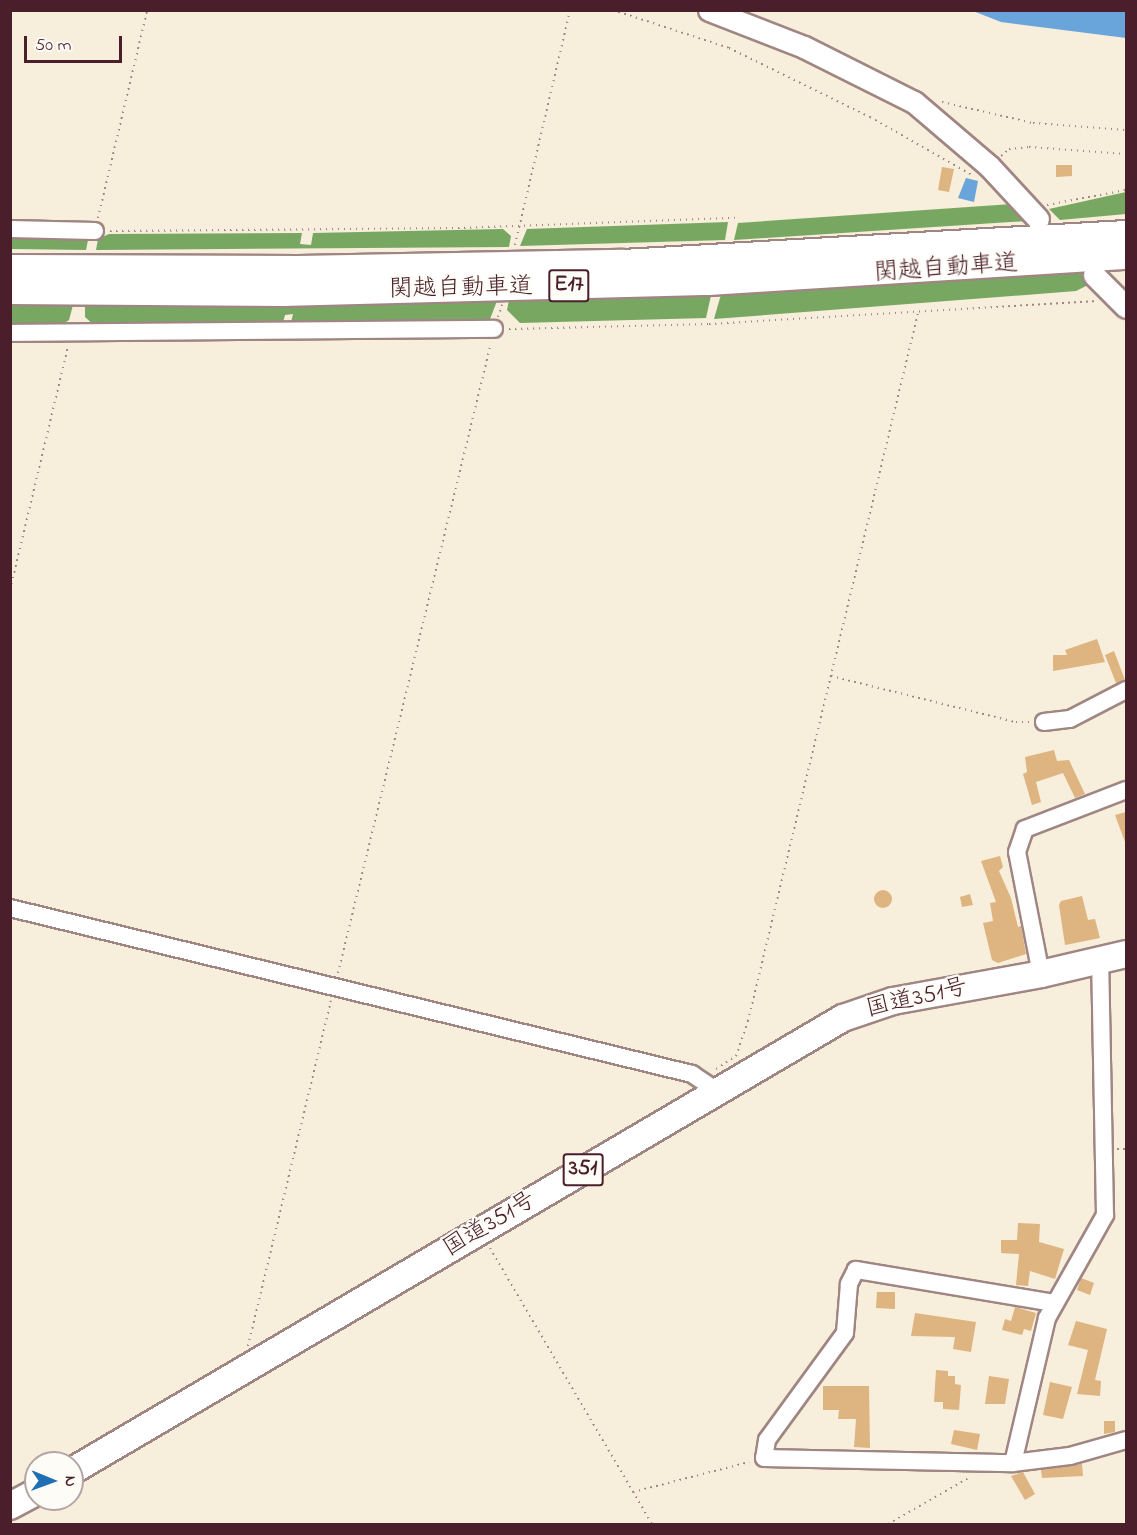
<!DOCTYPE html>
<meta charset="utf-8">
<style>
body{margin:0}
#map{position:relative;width:1137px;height:1535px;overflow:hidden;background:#f7eedb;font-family:"Indie Flower","Klee One",sans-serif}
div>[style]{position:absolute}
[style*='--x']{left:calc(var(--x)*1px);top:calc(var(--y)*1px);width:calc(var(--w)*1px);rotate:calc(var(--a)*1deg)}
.forest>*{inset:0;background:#78a762}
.water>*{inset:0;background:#69a5da}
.building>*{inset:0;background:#deb480}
.round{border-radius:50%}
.path>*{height:2px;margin-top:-1px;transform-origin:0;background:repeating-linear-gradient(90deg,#a08683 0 1.5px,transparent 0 6px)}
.roads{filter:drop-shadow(2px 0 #a08683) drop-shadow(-2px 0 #a08683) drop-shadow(0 2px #a08683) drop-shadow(0 -2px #a08683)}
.minor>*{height:16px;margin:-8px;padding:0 8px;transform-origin:8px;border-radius:8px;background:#fff}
.major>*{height:21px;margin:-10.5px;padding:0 10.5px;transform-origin:10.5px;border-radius:10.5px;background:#fff}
.highway>*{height:26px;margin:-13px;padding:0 13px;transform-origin:13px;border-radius:13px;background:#fff}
span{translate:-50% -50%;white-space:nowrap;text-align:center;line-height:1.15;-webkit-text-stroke:4.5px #fdfcf7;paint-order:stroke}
.shield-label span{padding:2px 4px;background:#fdfcf7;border:2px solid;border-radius:4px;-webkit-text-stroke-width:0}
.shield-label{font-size:22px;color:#4a1f2b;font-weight:700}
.street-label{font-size:24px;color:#4a1f2b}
.frame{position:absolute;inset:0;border:12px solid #4a1f2b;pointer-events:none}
.north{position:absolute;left:24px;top:1451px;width:60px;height:60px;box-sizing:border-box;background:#fdfcf7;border:2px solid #b5a4a5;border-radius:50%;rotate:91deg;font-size:16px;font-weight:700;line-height:24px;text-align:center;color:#4a1f2b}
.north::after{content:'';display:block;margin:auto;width:21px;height:27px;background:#1f6fb2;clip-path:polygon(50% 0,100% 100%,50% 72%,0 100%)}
.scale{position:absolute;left:24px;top:36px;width:98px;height:27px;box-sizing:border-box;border:3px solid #4a1f2b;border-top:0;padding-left:8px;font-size:18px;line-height:21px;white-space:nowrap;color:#4a1f2b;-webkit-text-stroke:4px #fdfcf7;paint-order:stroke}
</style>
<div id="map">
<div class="forest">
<i style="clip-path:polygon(1126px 192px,1126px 214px,1060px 220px,1049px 209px)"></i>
<i style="clip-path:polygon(1012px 204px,1027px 221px,734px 240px,738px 223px)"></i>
<i style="clip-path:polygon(728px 222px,725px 240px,520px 246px,527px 229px)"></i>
<i style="clip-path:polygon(503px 229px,511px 236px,509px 247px,96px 250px,98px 239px,109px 234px,302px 233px,300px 244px,311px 245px,313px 233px)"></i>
<i style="clip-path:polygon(11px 232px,87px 237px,88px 240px,86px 250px,11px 249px)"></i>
<i style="clip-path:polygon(1082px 268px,1090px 284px,1076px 291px,714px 319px,722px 291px)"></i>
<i style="clip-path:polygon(712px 291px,706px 318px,520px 323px,507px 310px,509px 300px)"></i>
<i style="clip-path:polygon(497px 301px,490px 319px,484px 323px,290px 326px,293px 314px,285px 315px,282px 326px,97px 328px,85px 317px,85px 305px)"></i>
<i style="clip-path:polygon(11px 303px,73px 305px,69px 320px,60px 326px,11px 326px)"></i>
</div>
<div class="water">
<i style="clip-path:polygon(973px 11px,1126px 11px,1126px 38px,1001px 22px)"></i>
<i style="clip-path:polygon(966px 178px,978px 181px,974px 202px,958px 198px)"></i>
</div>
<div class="building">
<i style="clip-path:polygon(1056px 165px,1072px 165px,1072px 176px,1056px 177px)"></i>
<i style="clip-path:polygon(942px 167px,954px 169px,949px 192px,938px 190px)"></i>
<i style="clip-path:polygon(1097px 639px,1105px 662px,1053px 671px,1053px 655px,1067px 655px,1065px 650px)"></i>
<i style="clip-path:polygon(1114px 651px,1125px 680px,1116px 683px,1105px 655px)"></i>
<i style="clip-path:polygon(1054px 750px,1057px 761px,1069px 760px,1085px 794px,1075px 798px,1063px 773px,1036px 782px,1041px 802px,1032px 805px,1023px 774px,1027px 772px,1025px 757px)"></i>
<i style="clip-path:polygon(1126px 812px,1126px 842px,1125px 842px,1115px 815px)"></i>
<i style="clip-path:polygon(1000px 856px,1003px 867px,999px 871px,1011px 898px,1018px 927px,1021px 926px,1026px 954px,998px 963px,992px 960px,983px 923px,993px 921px,990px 903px,996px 902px,981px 861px)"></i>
<i class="round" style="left:874px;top:890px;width:18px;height:18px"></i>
<i style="clip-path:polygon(970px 894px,973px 905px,962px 907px,960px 897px)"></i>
<i style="clip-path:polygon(1082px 896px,1088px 920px,1095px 919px,1100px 938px,1065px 945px,1059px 905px,1061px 901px)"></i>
<i style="clip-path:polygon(1018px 1223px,1040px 1224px,1039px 1242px,1064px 1249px,1055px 1279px,1030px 1271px,1028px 1286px,1016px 1285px,1019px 1254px,1001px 1253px,1001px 1240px,1017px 1240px)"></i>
<i style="clip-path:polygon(1081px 1278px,1094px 1283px,1090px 1295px,1077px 1290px)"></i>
<i style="clip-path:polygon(877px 1292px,895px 1292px,895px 1309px,876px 1308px)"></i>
<i style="clip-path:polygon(1015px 1307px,1036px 1313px,1031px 1331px,1024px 1329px,1022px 1335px,1002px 1330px,1005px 1319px,1011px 1321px)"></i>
<i style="clip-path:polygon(915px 1313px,976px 1322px,971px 1352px,953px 1349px,955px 1337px,911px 1336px)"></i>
<i style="clip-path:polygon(1076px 1321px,1107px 1329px,1095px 1380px,1101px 1381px,1100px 1396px,1077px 1394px,1088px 1350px,1068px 1345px)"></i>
<i style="clip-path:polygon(936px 1370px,948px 1371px,948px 1376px,955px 1376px,955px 1384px,961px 1385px,959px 1410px,943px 1409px,943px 1402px,934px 1402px)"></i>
<i style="clip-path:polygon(989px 1376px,1009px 1379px,1005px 1404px,985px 1404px)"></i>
<i style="clip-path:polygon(1050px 1382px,1072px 1387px,1063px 1419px,1043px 1415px)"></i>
<i style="clip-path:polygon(823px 1386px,869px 1386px,870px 1448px,854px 1447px,856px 1419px,838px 1419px,839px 1410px,823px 1410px)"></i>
<i style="clip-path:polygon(1104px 1421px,1115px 1421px,1115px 1432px,1104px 1434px)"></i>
<i style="clip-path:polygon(954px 1430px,980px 1434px,977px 1450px,951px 1444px)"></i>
<i style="clip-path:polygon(1082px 1464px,1083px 1476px,1042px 1478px,1041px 1470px)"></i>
<i style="clip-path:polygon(1023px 1472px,1035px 1494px,1025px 1500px,1011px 1476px)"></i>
</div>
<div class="path">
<i style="--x:613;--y:10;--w:122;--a:18.1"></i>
<i style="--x:729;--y:48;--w:157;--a:26.1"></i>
<i style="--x:870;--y:117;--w:117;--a:29.6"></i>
<i style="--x:942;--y:102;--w:93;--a:13"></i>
<i style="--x:1033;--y:123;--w:93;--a:4.3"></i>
<i style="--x:1001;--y:156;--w:11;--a:-41"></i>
<i style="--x:1009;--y:149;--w:20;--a:-6"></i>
<i style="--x:1029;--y:147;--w:97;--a:4.1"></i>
<i style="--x:1047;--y:205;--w:80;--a:-10.8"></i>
<i style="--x:98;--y:218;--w:214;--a:-76.7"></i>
<i style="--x:110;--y:231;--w:348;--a:-0.5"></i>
<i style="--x:458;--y:228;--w:277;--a:-2.1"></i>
<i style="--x:515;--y:245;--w:241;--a:-76.8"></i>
<i style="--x:498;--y:317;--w:13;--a:-72"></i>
<i style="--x:509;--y:329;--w:200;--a:-1.4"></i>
<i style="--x:709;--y:324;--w:389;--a:-3.4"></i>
<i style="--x:10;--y:590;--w:251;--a:-76.6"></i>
<i style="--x:831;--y:676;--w:191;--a:14"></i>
<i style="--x:1016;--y:722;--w:14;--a:0"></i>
<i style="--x:338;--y:973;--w:648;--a:-76.35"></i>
<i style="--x:716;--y:1069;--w:24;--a:-33"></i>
<i style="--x:736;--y:1056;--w:37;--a:-71"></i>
<i style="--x:748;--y:1021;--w:728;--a:-76.5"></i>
<i style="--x:1117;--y:1149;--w:9;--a:0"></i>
<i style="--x:490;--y:1248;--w:320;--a:59.6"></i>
<i style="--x:248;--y:1346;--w:355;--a:-76.5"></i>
<i style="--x:633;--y:1492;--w:120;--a:-14.5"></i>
<i style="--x:888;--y:1524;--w:95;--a:-29.8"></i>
</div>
<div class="roads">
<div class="minor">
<i style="--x:10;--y:229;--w:85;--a:1.3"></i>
<i style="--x:10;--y:333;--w:484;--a:-0.5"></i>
<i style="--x:1044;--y:722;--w:26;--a:-7"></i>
<i style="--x:1070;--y:719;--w:63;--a:-27.4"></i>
<i style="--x:10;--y:908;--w:702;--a:13.68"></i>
<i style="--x:692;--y:1074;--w:29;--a:34"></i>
<i style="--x:1041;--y:974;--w:124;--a:-101.1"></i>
<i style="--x:1017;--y:852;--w:24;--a:-71"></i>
<i style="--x:1025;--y:829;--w:108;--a:-21.1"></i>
<i style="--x:1054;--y:1303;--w:201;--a:-170.5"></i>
<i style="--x:856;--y:1270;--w:16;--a:117"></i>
<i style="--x:849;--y:1284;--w:49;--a:94.7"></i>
<i style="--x:845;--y:1333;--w:132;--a:126.1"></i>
<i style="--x:767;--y:1440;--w:18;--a:99"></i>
<i style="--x:764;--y:1458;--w:249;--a:1.2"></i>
<i style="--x:1013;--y:1463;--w:57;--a:-7"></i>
<i style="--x:1070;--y:1456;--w:58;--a:-15.9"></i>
<i style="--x:1013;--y:1463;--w:149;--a:-76.8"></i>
<i style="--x:1047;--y:1318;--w:118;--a:-60.6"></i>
<i style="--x:1105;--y:1215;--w:255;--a:-91.1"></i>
</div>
<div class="major">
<i style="--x:709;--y:10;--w:102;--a:21.3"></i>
<i style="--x:804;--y:47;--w:123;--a:26.6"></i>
<i style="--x:914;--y:102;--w:99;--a:40.5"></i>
<i style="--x:989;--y:166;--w:72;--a:47.2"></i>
<i style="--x:1094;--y:275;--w:45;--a:45"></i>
</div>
<div class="highway">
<i style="--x:10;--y:268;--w:289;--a:0.2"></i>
<i style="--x:299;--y:269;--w:324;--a:-1.1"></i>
<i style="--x:623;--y:263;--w:504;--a:-3.3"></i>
<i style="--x:10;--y:291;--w:275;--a:0.4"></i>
<i style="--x:285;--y:293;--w:424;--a:-1.5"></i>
<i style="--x:709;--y:282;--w:418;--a:-3.6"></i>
<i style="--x:72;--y:1471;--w:894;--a:-30.44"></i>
<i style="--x:843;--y:1018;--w:53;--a:-18.8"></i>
<i style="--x:893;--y:1001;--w:150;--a:-10.3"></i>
<i style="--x:1041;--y:974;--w:87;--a:-13.2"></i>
<i style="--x:10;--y:1506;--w:30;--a:-28"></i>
</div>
</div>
<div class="shield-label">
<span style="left:569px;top:286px">E17</span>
<span style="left:583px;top:1170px">351</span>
</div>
<div class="street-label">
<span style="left:946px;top:269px;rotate:-4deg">関越自動車道</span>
<span style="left:461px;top:289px;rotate:-1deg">関越自動車道</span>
<span style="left:917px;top:999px;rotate:-13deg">国道351号</span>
<span style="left:490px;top:1225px;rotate:-31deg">国道351号</span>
</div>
<div class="frame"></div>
<div class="north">N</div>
<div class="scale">50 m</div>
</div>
